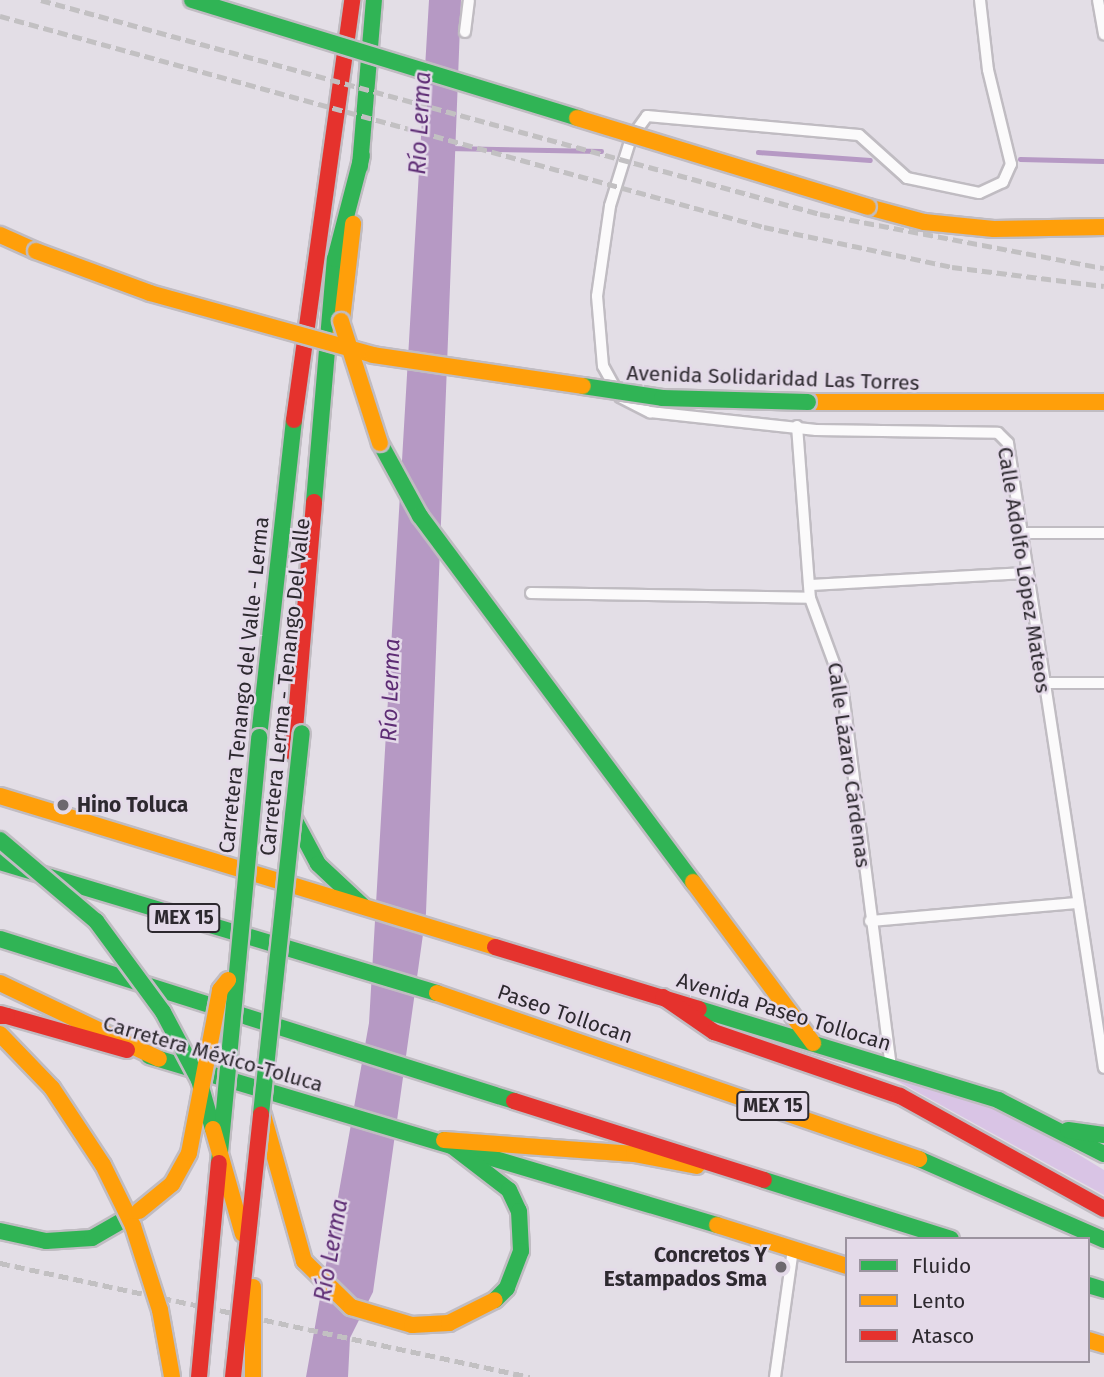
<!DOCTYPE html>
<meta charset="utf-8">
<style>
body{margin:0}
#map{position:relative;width:1104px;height:1377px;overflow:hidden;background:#e3dee6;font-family:"Fira Sans",sans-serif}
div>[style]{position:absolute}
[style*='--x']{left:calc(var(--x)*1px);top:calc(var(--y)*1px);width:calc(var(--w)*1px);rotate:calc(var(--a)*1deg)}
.green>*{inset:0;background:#d9c4e5}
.water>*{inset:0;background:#b699c4}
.stream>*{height:4.5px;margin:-2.25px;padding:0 2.25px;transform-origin:2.25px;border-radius:2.25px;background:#b699c4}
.roads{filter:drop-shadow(2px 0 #c0bcc2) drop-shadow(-2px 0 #c0bcc2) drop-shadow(0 2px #c0bcc2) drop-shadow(0 -2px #c0bcc2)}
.street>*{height:10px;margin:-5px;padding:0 5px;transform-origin:5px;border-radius:5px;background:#fbfafb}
.fast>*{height:16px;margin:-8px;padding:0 8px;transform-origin:8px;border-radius:8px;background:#30b455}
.slow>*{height:16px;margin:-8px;padding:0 8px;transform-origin:8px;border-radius:8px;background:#ff9f0a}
.jam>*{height:16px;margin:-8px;padding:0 8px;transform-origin:8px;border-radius:8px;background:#e5322d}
.rail>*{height:4.5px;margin-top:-2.25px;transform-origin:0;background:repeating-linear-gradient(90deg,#c2c0c2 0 10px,transparent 0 15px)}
.bridges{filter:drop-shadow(2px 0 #c0bcc2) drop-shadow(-2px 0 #c0bcc2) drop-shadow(0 2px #c0bcc2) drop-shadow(0 -2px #c0bcc2)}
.fast-bridge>*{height:16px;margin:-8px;padding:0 8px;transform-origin:8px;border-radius:8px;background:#30b455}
.slow-bridge>*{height:16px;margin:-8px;padding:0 8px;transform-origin:8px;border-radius:8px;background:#ff9f0a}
.jam-bridge>*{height:16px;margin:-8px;padding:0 8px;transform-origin:8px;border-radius:8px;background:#e5322d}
.dots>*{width:19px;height:19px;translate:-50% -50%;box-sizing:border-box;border:4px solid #e4dae9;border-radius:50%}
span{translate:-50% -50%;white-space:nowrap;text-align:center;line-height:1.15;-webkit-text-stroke:5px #e4dae9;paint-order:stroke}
.shield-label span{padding:2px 5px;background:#e4dae9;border:2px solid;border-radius:5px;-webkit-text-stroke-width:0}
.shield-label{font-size:19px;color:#2d292f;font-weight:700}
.street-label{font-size:21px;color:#2d292f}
.poi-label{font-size:21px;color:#2d292f;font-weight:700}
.left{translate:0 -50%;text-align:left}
.right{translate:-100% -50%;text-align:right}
.water-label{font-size:23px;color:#5e2d75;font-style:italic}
.legend{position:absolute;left:845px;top:1237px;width:245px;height:126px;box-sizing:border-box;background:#e4dae9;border:2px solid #9b939f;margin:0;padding:9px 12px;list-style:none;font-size:21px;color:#2d292f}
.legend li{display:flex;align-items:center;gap:14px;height:35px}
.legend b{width:35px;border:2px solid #9b939f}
</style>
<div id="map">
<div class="green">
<i style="clip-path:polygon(892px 1078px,1007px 1111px,1104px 1170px,1104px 1195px)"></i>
</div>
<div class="water">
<i style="clip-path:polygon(429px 0,461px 0,426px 913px,373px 1292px,350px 1338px,348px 1377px,306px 1377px,369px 1023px)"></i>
</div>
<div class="stream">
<i style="--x:447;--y:148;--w:154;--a:1.1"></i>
<i style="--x:758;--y:152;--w:112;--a:4.1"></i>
<i style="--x:1020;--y:159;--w:84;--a:1.4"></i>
</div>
<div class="roads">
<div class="street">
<i style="--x:980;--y:0;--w:70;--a:83.5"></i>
<i style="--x:988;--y:70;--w:97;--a:76.3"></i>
<i style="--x:1011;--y:164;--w:20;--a:114"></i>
<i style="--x:1003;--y:182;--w:26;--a:155"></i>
<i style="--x:979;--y:193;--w:74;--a:-168.2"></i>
<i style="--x:907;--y:178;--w:64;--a:-138.1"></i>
<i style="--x:859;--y:135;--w:213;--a:-174.9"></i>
<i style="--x:647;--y:116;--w:27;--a:126"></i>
<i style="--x:631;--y:138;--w:71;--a:107.2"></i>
<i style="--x:610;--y:206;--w:91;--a:98.2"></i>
<i style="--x:597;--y:296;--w:70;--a:85.1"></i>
<i style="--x:603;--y:366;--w:35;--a:61"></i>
<i style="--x:620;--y:397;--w:34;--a:27"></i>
<i style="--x:650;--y:412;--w:167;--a:6.2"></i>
<i style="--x:816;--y:430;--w:182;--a:0.9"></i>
<i style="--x:998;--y:433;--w:14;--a:45"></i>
<i style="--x:1008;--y:443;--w:632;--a:81.27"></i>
<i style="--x:1098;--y:0;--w:35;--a:80"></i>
<i style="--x:465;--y:32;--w:32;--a:-83"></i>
<i style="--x:797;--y:426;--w:172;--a:85.7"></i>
<i style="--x:810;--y:598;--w:93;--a:69.8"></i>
<i style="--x:842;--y:685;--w:385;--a:82.7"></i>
<i style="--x:1021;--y:533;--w:83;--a:0"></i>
<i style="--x:811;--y:585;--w:215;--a:-3.2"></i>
<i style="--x:531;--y:593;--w:279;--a:1"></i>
<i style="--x:1043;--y:683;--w:61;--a:0"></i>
<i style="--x:870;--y:921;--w:208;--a:-5"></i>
<i style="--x:775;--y:1377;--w:129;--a:-82"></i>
</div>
<div class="fast">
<i style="--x:360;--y:166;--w:167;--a:-85.2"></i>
<i style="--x:380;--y:443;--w:83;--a:61.3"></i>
<i style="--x:420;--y:516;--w:457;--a:53.3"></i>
<i style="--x:314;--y:502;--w:244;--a:-85.1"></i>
<i style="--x:335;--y:259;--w:107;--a:-75.4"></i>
<i style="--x:259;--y:737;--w:319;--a:-83.7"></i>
<i style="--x:292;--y:815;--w:55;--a:62"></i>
<i style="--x:318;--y:864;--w:62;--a:43"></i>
<i style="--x:0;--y:862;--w:456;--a:16.7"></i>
<i style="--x:0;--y:939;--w:539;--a:17.49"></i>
<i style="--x:699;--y:1009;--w:313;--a:16.9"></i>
<i style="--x:998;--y:1100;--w:119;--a:27"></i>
<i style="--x:149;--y:1056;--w:593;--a:16.57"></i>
<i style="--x:1068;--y:1130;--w:36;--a:8"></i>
<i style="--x:444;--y:1140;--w:82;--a:37.6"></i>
<i style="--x:509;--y:1190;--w:23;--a:65"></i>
<i style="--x:519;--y:1211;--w:40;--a:87.1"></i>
<i style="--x:521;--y:1251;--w:40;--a:111"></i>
<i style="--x:507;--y:1288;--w:17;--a:135"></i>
<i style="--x:919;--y:1159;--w:202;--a:23.6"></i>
<i style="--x:764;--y:1180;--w:196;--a:17.5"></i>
<i style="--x:0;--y:1231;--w:47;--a:12.3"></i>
<i style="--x:46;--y:1241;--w:46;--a:-3.7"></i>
<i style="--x:92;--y:1238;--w:54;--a:-29.9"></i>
<i style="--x:1088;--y:1285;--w:17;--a:17"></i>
</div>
<div class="slow">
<i style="--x:868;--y:207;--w:58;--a:15"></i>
<i style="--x:924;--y:222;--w:70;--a:5.7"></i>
<i style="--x:994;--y:229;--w:110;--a:-1"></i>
<i style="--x:0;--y:235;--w:39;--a:24"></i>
<i style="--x:340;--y:337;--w:114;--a:-83.4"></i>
<i style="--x:808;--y:402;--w:296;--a:0"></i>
<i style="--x:0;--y:796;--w:518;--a:16.96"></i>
<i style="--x:693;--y:882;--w:201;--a:53.3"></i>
<i style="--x:0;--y:983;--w:176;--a:25.5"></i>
<i style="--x:437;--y:993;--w:510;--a:19"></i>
<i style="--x:263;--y:1115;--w:152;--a:74.3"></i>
<i style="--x:304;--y:1261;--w:66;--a:44.4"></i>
<i style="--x:351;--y:1307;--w:64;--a:16.4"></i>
<i style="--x:412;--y:1325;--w:37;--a:-3"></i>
<i style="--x:449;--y:1323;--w:51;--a:-26.6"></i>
<i style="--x:444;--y:1140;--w:191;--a:4.2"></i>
<i style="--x:634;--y:1154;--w:64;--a:10.8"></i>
<i style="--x:717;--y:1225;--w:136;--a:17.5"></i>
<i style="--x:1088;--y:1340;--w:17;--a:17"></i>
</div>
<div class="jam">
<i style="--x:294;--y:420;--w:424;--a:-82.1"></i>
<i style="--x:293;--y:753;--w:252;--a:-85.2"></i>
<i style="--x:495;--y:947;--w:213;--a:16.9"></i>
<i style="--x:663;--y:997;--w:62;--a:34.5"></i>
<i style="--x:714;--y:1032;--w:197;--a:19"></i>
<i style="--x:900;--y:1096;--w:233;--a:29"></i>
<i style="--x:0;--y:1014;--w:132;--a:15.8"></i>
<i style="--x:0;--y:1016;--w:7;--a:0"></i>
<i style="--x:514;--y:1101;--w:262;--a:17.5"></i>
</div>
</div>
<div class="rail">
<i style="--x:41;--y:0;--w:808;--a:15.36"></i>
<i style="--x:820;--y:214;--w:289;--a:10.8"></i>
<i style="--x:0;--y:16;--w:793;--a:15.44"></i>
<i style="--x:764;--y:227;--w:192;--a:12"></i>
<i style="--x:952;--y:267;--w:153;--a:7.1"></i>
<i style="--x:0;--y:1263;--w:542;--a:12.14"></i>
</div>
<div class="bridges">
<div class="fast-bridge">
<i style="--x:192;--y:0;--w:403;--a:17"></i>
<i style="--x:583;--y:386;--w:80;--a:8.6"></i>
<i style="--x:662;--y:398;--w:146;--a:1.6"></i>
<i style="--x:0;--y:840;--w:126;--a:40.2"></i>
<i style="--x:96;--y:921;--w:113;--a:53.6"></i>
<i style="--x:163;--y:1012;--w:77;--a:62.1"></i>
<i style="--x:199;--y:1080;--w:51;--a:74.1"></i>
<i style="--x:261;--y:1114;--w:383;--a:-83.9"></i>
<i style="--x:219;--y:1163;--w:428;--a:-84.6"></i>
</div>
<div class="slow-bridge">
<i style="--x:577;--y:118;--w:304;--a:17"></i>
<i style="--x:36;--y:251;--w:121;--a:20.2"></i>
<i style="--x:150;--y:293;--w:231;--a:15.5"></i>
<i style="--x:373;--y:355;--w:212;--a:8.4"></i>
<i style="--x:341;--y:321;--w:128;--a:72.3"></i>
<i style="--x:0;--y:1034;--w:75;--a:46.1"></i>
<i style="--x:52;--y:1088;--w:92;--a:56.5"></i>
<i style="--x:103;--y:1165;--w:68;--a:63.8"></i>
<i style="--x:133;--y:1226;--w:88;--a:72.2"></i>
<i style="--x:160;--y:1310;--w:68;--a:79.8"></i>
<i style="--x:213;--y:1129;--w:109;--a:74.1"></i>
<i style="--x:139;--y:1211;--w:43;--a:-39.3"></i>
<i style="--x:172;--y:1184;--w:35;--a:-61"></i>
<i style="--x:189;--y:1153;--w:166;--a:-79.2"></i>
<i style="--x:220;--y:990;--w:13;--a:-51"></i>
<i style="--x:253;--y:1287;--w:90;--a:90"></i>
</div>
<div class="jam-bridge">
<i style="--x:199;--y:1377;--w:215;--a:-84.7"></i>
<i style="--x:233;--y:1377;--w:264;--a:-83.9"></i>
</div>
</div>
<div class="dots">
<i style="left:63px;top:805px;background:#6d686f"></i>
<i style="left:781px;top:1267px;background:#6d686f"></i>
</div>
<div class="shield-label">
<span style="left:184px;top:918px">MEX 15</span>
<span style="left:773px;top:1106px">MEX 15</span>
</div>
<div class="street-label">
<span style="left:773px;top:378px;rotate:2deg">Avenida Solidaridad Las Torres</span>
<span style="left:1024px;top:570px;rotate:81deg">Calle Adolfo López Mateos</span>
<span style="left:244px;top:685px;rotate:-84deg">Carretera Tenango del Valle - Lerma</span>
<span style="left:285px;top:687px;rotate:-84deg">Carretera Lerma - Tenango Del Valle</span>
<span style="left:849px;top:765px;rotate:82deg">Calle Lázaro Cárdenas</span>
<span style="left:784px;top:1012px;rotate:17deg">Avenida Paseo Tollocan</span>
<span style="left:565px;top:1014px;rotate:19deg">Paseo Tollocan</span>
<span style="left:213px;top:1054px;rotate:16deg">Carretera México-Toluca</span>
</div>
<div class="poi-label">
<span class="left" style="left:77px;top:805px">Hino Toluca</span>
<span class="right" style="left:767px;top:1267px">Concretos Y<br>Estampados Sma</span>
</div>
<div class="water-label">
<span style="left:420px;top:123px;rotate:-87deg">Río Lerma</span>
<span style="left:390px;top:690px;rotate:-88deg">Río Lerma</span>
<span style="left:331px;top:1250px;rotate:-80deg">Río Lerma</span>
</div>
<ul class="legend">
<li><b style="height:9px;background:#30b455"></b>Fluido</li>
<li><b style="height:9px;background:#ff9f0a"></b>Lento</li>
<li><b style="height:9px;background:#e5322d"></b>Atasco</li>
</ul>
</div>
